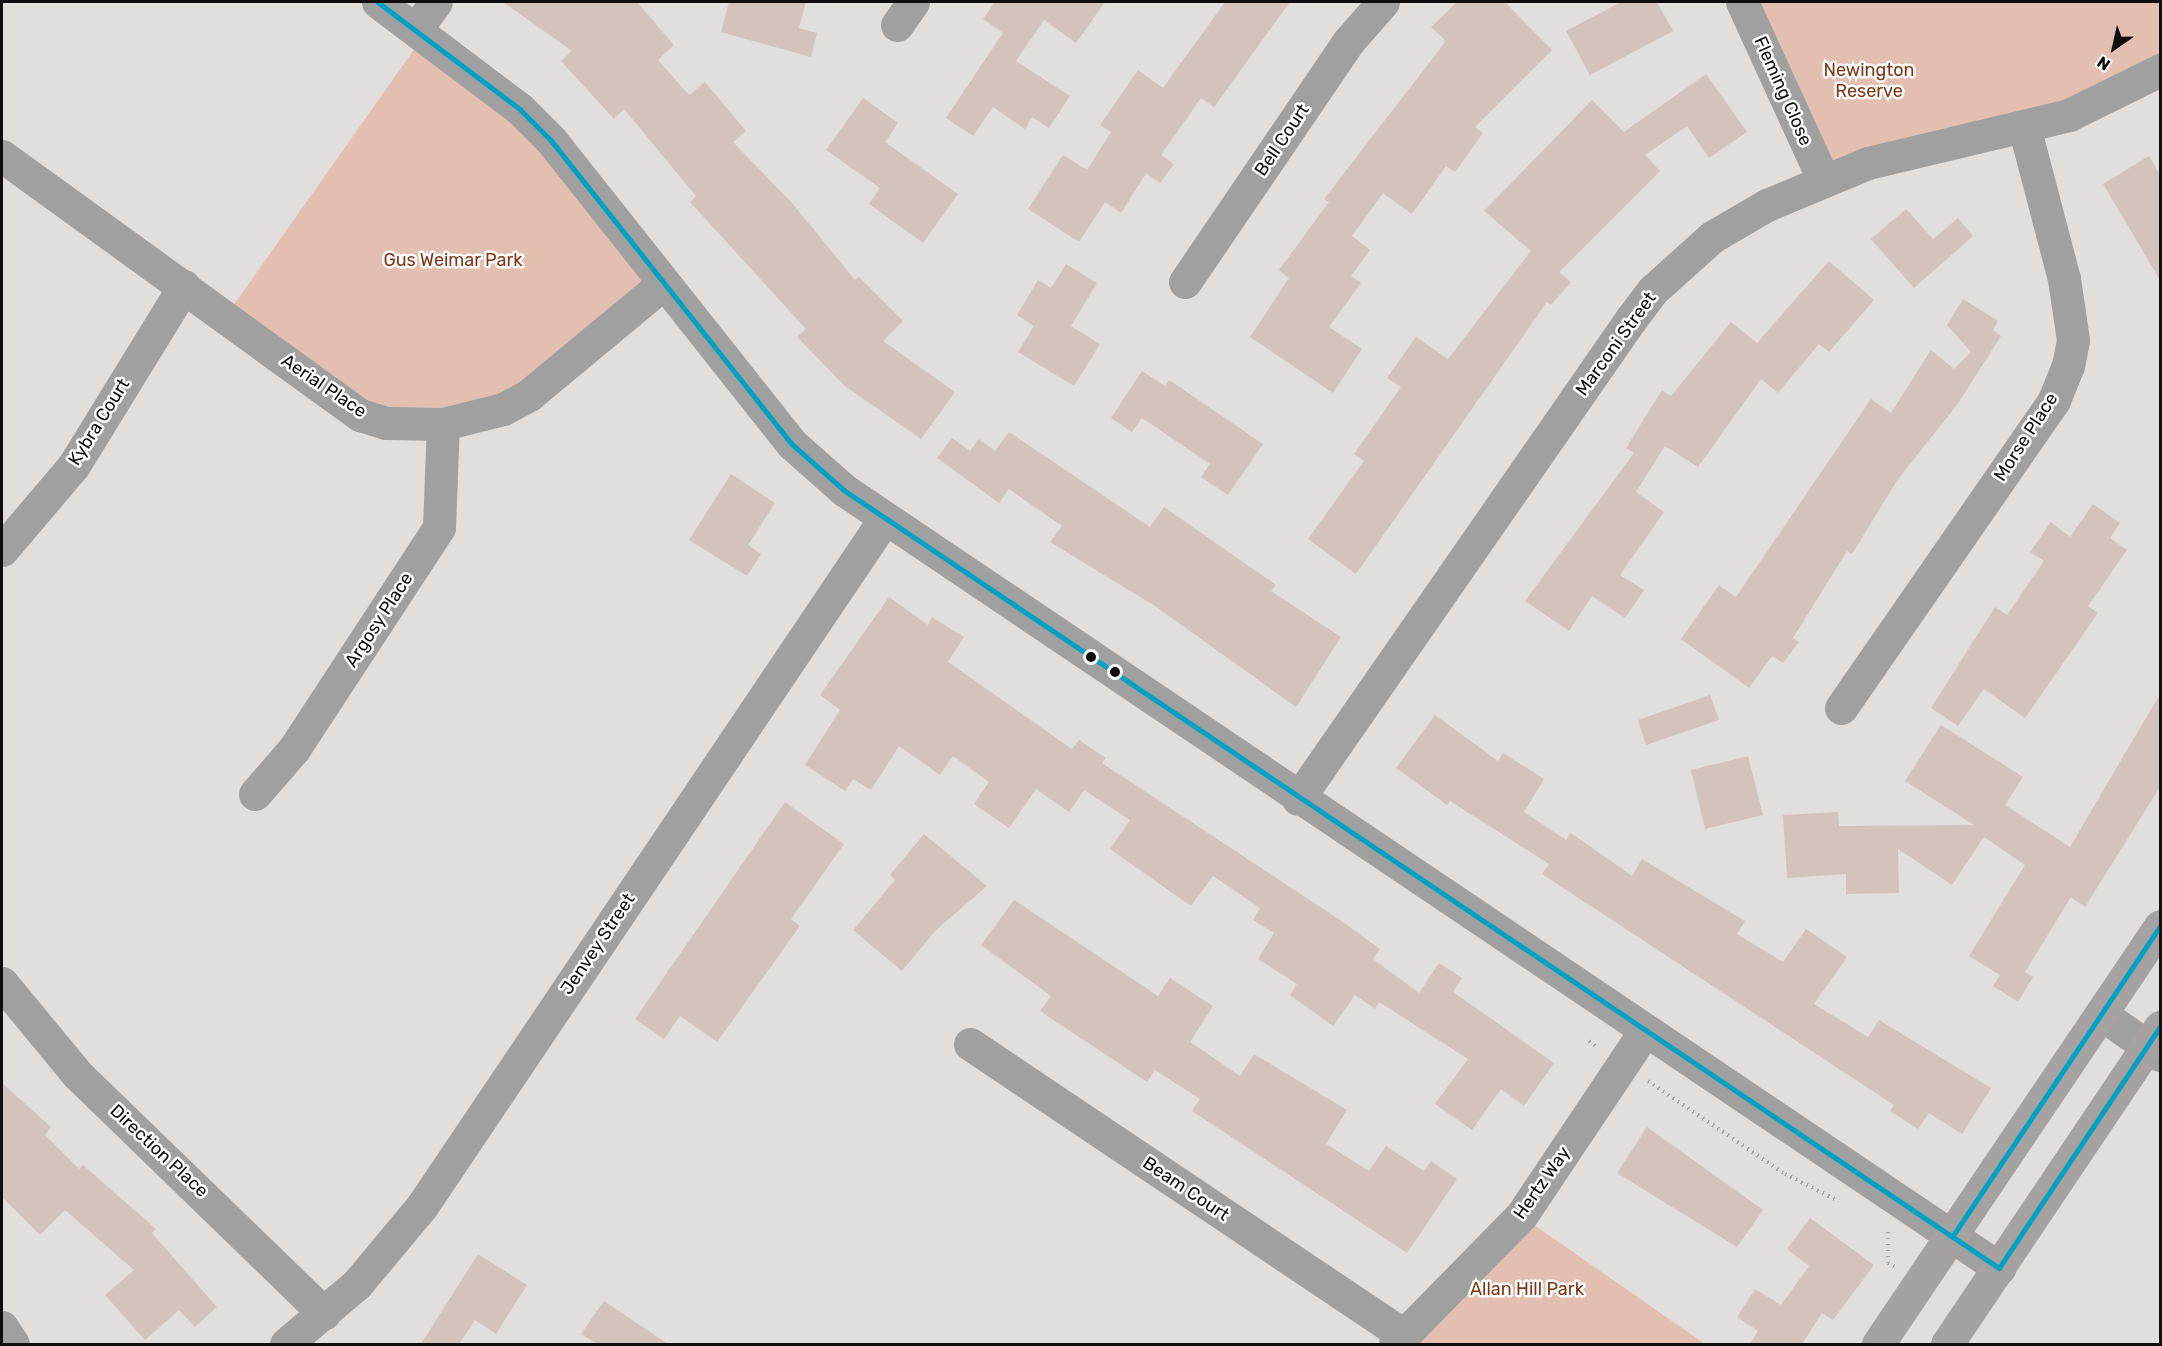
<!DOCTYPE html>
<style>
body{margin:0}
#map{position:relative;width:2162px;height:1346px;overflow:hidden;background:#e1dedc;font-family:Rubik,sans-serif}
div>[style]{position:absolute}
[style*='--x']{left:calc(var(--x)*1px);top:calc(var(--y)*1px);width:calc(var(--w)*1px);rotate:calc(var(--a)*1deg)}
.green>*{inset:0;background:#e2bfb0}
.building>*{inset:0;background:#d4c3bc}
.path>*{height:4px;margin-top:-2px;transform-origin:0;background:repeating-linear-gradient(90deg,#a6a4a3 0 1.5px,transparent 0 6px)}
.minor>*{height:33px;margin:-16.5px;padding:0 16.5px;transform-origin:16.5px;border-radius:16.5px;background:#a1a0a0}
.major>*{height:33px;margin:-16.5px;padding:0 16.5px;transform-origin:16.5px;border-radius:16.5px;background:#a5a2a1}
.bus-1>*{height:4.5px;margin:-2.25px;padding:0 2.25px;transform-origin:2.25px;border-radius:2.25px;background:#01a1c4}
.dots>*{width:16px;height:16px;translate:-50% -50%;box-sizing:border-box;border:3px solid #fff;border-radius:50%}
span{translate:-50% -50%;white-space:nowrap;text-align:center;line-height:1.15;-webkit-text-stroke:5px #fff;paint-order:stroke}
.park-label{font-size:18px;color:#7e3613}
.street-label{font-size:18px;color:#0f0d0d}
.frame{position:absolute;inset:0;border:3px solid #0f0d0d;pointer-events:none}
.north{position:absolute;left:2084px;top:18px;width:60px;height:60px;-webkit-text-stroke:4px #fff;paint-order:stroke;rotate:214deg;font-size:16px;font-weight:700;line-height:24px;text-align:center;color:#0f0d0d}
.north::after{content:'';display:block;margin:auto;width:21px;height:27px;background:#0f0d0d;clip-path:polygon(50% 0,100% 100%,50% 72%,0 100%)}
</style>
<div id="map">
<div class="green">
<i style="clip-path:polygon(1742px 2px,2160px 2px,2160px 70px,1824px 181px)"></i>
<i style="clip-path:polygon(425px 34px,520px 109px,664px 283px,529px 395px,386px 423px,226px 316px)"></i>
<i style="clip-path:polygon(1521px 1216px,1705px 1344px,1395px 1344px)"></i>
</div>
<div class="building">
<i style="clip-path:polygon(503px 2px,637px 2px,674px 45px,658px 60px,689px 95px,705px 82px,746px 131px,733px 142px,792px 203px,855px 280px,859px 277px,903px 321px,883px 341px,955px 392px,921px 439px,845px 386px,797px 337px,806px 329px,690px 202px,696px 196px,624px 109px,614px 119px,561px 61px,572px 51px)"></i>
<i style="clip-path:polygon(729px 2px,806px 2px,799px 28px,817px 33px,811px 57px,721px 32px)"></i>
<i style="clip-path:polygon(995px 2px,1105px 2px,1076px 43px,1044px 20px,1016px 61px,1070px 96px,1049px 128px,1032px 117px,1025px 129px,993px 107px,973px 136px,946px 118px,1003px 33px,983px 19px)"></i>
<i style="clip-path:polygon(1225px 2px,1290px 2px,1214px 107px,1201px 98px,1161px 155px,1174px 164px,1160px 183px,1146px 173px,1121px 213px,1105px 202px,1079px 242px,1028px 209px,1063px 155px,1087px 170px,1111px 132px,1100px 125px,1138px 70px,1163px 88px)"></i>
<i style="clip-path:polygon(1457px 2px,1505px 2px,1552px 50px,1475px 127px,1483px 133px,1455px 172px,1446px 166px,1412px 214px,1383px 193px,1352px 236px,1370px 250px,1351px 276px,1361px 283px,1329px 327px,1362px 349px,1333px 393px,1250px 337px,1289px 278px,1279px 270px,1329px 202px,1324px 199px,1446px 41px,1431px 27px)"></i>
<i style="clip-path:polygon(1621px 2px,1657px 2px,1673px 31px,1590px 75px,1566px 31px)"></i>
<i style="clip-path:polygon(1706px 74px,1747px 132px,1709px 158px,1687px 126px,1645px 155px,1660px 171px,1559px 272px,1571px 282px,1551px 305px,1547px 302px,1356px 574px,1308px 539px,1364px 461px,1354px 454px,1401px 387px,1387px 378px,1416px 337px,1448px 359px,1531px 251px,1484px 211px,1592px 100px,1624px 132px)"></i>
<i style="clip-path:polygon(863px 98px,898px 123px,885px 142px,958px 194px,923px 243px,869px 204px,880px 188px,826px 150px)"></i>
<i style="clip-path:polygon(2149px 156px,2160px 175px,2160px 280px,2103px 184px)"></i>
<i style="clip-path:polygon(1906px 209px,1933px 239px,1958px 218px,1973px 236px,1914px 288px,1871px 239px)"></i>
<i style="clip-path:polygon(1829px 261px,1874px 300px,1829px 352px,1819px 344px,1778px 393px,1761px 379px,1698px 467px,1665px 446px,1636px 492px,1664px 512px,1620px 575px,1644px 590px,1625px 618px,1592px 596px,1569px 631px,1525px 601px,1634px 453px,1626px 448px,1662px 390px,1671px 396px,1731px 322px,1757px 343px)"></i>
<i style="clip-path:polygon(1066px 264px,1097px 283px,1071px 326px,1100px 344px,1074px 386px,1018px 352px,1034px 326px,1017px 315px,1038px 280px,1051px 288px)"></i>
<i style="clip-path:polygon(1963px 299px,1998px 321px,1993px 330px,2001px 336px,1957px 405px,1898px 479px,1852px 554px,1847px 551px,1793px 638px,1799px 642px,1783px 663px,1772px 656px,1749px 688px,1681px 639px,1719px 585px,1736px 597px,1871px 399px,1891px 413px,1931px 350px,1954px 369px,1971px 352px,1947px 325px)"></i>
<i style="clip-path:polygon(1142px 371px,1165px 386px,1169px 380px,1263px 444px,1228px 495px,1201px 477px,1210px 464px,1142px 418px,1132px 432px,1111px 418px)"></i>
<i style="clip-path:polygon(1009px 432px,1150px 527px,1164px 507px,1276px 585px,1271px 591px,1341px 637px,1296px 707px,1155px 606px,1050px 542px,1062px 526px,1009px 489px,999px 503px,937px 458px,952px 438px,970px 451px,979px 439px,995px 451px)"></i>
<i style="clip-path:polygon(731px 474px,775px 503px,748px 545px,761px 554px,747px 576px,689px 540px)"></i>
<i style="clip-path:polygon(2093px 504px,2120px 523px,2110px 538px,2127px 550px,2088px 606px,2098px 613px,2025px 718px,1984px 689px,1958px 726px,1931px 708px,1995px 607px,2007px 615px,2044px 561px,2030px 552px,2051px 522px,2070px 537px)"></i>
<i style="clip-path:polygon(889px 597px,928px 625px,932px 617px,964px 637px,948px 662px,1072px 749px,1079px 740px,1106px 758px,1102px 763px,1337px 918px,1380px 949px,1373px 959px,1419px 993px,1439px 963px,1462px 978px,1453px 992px,1554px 1063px,1524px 1106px,1501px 1089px,1472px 1130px,1435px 1104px,1468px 1059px,1379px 1002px,1375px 1009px,1355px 995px,1333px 1026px,1290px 995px,1297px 984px,1258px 959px,1274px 933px,1253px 920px,1260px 908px,1213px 876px,1191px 906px,1110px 849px,1130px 820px,1084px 790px,1069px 812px,1036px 789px,1009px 828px,974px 804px,989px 782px,953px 756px,940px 775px,899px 746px,871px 790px,853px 779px,845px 791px,805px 765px,840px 710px,820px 695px)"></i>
<i style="clip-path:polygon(2160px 694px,2160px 787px,2085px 907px,2071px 897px,2025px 972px,2033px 977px,2018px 1002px,1993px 986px,2000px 975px,1969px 956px,2025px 865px,1984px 837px,1952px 885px,1898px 849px,1899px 893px,1846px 894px,1846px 874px,1787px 878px,1783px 815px,1838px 812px,1839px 826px,1974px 825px,1905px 781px,1941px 725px,2023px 777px,2005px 805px,2070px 847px)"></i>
<i style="clip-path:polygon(1710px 695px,1719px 720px,1646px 745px,1638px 720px)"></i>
<i style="clip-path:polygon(1435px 715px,1498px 761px,1503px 753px,1544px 779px,1524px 812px,1566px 840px,1571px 833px,1632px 876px,1642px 859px,1745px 921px,1737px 934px,1783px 962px,1806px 929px,1847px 957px,1814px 1004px,1868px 1037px,1879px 1020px,1991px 1088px,1962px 1134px,1929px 1113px,1918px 1129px,1890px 1111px,1894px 1105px,1542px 874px,1549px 864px,1450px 801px,1447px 805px,1396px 768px)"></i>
<i style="clip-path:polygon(1748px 756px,1763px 815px,1705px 829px,1691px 770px)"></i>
<i style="clip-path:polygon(785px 802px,844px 844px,791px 919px,800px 926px,717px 1042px,680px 1016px,664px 1039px,635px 1019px)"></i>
<i style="clip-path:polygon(924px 834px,987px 886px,936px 930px,902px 971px,853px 930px,895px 880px,890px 875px)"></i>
<i style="clip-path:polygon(1014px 900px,1158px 996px,1170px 978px,1213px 1006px,1190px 1042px,1240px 1076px,1254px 1054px,1347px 1110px,1326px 1144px,1369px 1171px,1386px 1146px,1424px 1171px,1431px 1161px,1457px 1179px,1407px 1253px,1192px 1111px,1200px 1099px,1155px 1070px,1147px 1082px,1040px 1011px,1051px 996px,981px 945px)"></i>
<i style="clip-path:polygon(2px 1083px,51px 1127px,45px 1135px,79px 1169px,83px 1165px,156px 1229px,152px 1233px,217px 1307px,195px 1327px,179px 1310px,145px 1340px,105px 1295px,134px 1270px,65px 1210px,40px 1235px,2px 1197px)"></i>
<i style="clip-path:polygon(1647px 1127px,1763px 1210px,1737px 1247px,1617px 1173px)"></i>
<i style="clip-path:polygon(1810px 1218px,1874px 1265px,1833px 1320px,1822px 1313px,1802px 1344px,1750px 1344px,1758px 1331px,1737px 1317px,1755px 1289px,1781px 1305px,1809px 1266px,1787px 1249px)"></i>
<i style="clip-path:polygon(478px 1254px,527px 1285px,496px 1334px,475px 1320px,459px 1344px,421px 1344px)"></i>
<i style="clip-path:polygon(604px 1301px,668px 1344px,597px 1344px,581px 1334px)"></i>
</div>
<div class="path">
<i style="--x:1589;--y:1041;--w:10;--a:37"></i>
<i style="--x:1648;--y:1081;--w:166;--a:34.2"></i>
<i style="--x:1785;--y:1174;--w:60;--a:26.6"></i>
<i style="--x:1888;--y:1232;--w:31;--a:90"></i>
<i style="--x:1888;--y:1263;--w:7;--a:27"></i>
</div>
<div class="minor">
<i style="--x:378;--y:2;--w:178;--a:37"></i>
<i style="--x:520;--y:109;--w:44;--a:45"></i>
<i style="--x:551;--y:140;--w:388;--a:51.6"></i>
<i style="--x:792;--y:444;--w:69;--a:41.5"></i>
<i style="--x:844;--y:490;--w:1393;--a:33.96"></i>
<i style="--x:1742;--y:2;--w:197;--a:65.4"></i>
<i style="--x:897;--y:25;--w:28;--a:-55"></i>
<i style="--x:417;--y:28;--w:32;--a:-54"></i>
<i style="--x:2;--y:156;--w:442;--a:35.9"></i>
<i style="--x:360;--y:415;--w:27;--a:17"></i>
<i style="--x:386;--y:423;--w:57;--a:1"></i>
<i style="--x:443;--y:424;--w:62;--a:-14"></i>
<i style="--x:503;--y:409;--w:30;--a:-28"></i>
<i style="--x:529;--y:395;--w:175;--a:-39.7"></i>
<i style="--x:1185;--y:282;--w:290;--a:-55.8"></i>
<i style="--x:1348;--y:42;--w:53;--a:-48.8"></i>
<i style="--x:2;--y:550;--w:111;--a:-49.7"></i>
<i style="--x:74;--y:465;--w:210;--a:-58.4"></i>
<i style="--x:1841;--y:708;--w:374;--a:-55.3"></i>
<i style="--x:2054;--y:400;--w:37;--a:-68"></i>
<i style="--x:2068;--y:366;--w:26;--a:-79"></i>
<i style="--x:2073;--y:340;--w:62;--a:-98.4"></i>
<i style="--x:2064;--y:279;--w:157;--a:-104.7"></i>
<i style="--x:255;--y:794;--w:60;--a:-49.1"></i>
<i style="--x:294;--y:749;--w:265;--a:-56.8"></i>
<i style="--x:439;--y:527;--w:103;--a:-87.8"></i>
<i style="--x:1298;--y:799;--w:584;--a:-55.25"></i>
<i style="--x:1631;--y:319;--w:36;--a:-53"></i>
<i style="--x:1653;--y:290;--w:79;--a:-41.9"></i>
<i style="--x:1712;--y:237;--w:64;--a:-30.2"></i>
<i style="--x:1767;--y:205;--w:109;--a:-22.6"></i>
<i style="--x:1868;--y:163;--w:207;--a:-13.4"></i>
<i style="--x:2069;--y:115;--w:102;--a:-26.3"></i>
<i style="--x:2;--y:983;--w:118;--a:50.5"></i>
<i style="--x:77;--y:1074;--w:344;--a:44.1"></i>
<i style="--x:2101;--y:1014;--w:72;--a:34.8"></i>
<i style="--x:970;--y:1044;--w:520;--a:33.87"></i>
<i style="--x:2;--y:1327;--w:20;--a:57"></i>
<i style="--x:286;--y:1344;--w:93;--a:-40.2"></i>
<i style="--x:357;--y:1284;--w:102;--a:-50.2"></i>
<i style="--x:422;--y:1206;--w:826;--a:-56.06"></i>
<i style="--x:1395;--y:1344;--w:180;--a:-45.5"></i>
<i style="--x:1521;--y:1216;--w:223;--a:-56.2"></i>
</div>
<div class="major">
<i style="--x:1878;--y:1344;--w:504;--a:-55.99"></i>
<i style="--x:1947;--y:1344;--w:382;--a:-56.1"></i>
</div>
<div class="bus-1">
<i style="--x:378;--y:2;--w:178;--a:37"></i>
<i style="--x:520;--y:109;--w:44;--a:45"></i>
<i style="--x:551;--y:140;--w:388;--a:51.6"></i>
<i style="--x:792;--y:444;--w:69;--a:41.5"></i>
<i style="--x:844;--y:490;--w:1393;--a:33.96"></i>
<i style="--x:1999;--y:1268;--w:290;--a:-56.3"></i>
<i style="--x:1952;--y:1237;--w:374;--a:-56.2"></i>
</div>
<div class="dots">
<i style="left:1091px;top:657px;background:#0f0d0d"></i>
<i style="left:1115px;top:672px;background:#0f0d0d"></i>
</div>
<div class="park-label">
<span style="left:1869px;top:81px">Newington<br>Reserve</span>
<span style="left:453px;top:260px">Gus Weimar Park</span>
<span style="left:1527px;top:1289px">Allan Hill Park</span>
</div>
<div class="street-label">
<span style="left:1783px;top:91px;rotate:66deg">Fleming Close</span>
<span style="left:1282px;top:140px;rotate:-56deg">Bell Court</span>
<span style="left:1616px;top:344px;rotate:-54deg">Marconi Street</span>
<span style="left:324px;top:386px;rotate:34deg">Aerial Place</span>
<span style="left:99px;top:422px;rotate:-58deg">Kybra Court</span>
<span style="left:2026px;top:437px;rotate:-57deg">Morse Place</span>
<span style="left:379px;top:620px;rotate:-57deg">Argosy Place</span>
<span style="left:598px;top:944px;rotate:-56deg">Jenvey Street</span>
<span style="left:159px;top:1151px;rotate:43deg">Direction Place</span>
<span style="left:1542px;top:1183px;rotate:-55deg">Hertz Way</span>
<span style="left:1186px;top:1189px;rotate:34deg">Beam Court</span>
</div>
<div class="frame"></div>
<div class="north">N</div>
</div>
